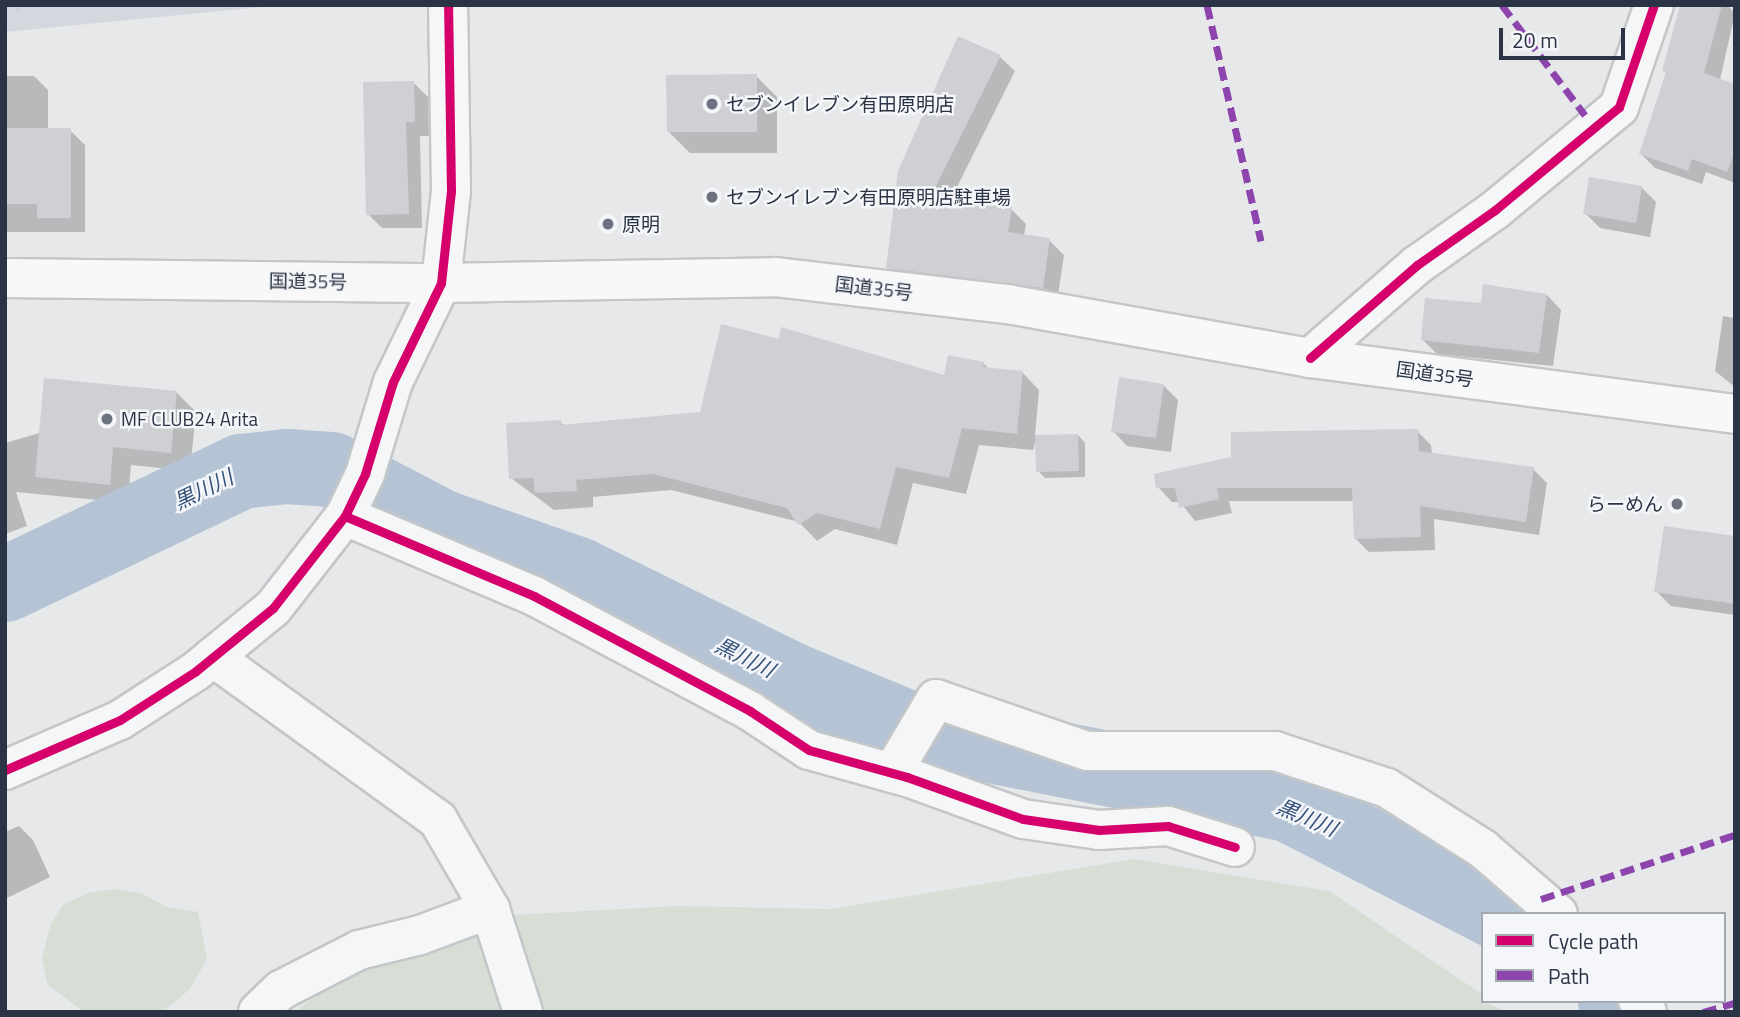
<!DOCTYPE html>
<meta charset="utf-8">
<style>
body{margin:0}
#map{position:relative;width:1740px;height:1017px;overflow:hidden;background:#e6e8ea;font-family:"Titillium Web","Noto Sans JP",sans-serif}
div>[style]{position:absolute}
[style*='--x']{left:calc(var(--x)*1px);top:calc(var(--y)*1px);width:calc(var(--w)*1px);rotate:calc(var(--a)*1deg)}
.built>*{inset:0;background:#d4d7dd}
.green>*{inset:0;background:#d6ded6}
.shadow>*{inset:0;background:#0003}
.river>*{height:75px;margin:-37.5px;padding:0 37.5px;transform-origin:37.5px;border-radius:37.5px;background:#b4c4d5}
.building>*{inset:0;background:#ced0d3}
.roads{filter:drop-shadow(2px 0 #c4c6c8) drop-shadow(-2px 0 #c4c6c8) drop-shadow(0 2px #c4c6c8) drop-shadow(0 -2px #c4c6c8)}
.minor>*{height:38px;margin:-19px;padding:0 19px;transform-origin:19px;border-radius:19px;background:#f5f6f7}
.highway>*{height:38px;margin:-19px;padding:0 19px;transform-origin:19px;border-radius:19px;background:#f8f8f8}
.rail>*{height:5px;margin-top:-2.5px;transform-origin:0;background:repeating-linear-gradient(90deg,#cecfd2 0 3.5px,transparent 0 10.5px)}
.quiet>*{height:7px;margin-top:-3.5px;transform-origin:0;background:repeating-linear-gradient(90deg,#8e44ad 0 14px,transparent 0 21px)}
.cycleway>*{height:9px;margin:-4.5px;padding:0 4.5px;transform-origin:4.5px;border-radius:4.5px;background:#d6006c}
.dots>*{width:19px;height:19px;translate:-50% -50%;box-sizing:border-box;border:4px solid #f4f6f9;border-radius:50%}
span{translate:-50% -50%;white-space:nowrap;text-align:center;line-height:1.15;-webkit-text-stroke:5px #f4f6f9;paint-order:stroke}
.poi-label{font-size:19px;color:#2b3445}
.left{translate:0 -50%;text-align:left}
.right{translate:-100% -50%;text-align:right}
.street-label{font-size:19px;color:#2b3445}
.water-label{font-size:21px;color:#34527a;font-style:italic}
.frame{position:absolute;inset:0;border:7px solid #2b3445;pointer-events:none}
.legend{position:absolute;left:1481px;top:912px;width:245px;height:91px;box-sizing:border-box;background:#f4f6f9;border:2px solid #a4a8b1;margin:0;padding:9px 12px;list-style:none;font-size:21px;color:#2b3445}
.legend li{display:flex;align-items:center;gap:14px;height:35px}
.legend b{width:35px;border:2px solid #a4a8b1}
.scale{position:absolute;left:1499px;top:28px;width:126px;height:32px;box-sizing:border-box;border:4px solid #2b3445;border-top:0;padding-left:9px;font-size:21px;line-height:24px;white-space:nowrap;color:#2b3445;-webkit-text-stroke:5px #f4f6f9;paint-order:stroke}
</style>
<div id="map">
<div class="built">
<i style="clip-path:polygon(5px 5px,283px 5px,5px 32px)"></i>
</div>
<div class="green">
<i style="clip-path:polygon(1134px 859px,1329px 891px,1483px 995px,1483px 1001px,1507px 1012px,294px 1012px,341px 978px,511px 915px,677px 906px,831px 909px)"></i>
<i style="clip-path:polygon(115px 889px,141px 893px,167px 907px,198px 912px,207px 959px,190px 989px,163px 1012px,84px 1012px,48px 985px,42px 959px,51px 923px,63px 905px,88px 893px)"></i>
</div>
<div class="shadow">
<i style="clip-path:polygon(1681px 5px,1727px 5px,1735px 13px,1720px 80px,1735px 86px,1735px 183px,1706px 172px,1702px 184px,1655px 168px,1641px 154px,1667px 74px,1664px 71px)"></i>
<i style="clip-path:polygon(959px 38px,1000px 57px,1015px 71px,951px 199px,1011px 209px,1026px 224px,1024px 236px,1049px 240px,1064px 255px,1057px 302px,903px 282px,888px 267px)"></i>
<i style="clip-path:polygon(5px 76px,34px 76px,48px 90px,48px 130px,70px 130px,85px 145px,85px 232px,5px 232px)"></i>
<i style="clip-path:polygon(756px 76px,777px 97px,777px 153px,690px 153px,669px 132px)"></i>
<i style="clip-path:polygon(413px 82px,428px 97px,429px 136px,420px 136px,422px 228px,382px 228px,368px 214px)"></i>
<i style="clip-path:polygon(1641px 187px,1656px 202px,1650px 237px,1600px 228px,1585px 213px)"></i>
<i style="clip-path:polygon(1547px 295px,1561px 310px,1553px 366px,1437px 354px,1423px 340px,1482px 305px)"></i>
<i style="clip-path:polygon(1723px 316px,1735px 318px,1735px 387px,1715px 371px)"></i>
<i style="clip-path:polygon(983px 363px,989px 369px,1022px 372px,1039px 390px,1035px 436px,1078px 435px,1085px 443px,1085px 477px,1045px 478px,1038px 471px,1037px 437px,1033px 450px,979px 445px,966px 494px,913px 483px,897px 545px,835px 529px,817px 541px,799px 522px,671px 490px,593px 497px,593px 507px,554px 510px,511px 478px,560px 422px,565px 426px,701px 414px,946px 377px)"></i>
<i style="clip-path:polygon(1163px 385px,1178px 400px,1171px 452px,1127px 446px,1113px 431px)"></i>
<i style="clip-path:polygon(177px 393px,196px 412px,190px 471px,131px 465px,128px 503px,16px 492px,27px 526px,5px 534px,5px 443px)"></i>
<i style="clip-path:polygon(1417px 431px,1431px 445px,1432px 454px,1533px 469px,1547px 483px,1539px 535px,1434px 519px,1435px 550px,1369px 552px,1355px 538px,1354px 501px,1229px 501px,1232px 513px,1195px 521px,1180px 502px,1172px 502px,1158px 487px)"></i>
<i style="clip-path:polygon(1735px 538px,1735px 615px,1671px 606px,1656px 591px)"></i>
<i style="clip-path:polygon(19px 826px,33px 840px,50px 877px,5px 899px,5px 832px)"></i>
</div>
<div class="river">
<i style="--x:5;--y:584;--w:262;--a:-25.6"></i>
<i style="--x:241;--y:471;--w:45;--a:-6.3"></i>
<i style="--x:286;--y:466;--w:45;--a:3.8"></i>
<i style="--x:331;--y:469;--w:125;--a:27.6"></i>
<i style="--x:442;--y:527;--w:143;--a:19.2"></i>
<i style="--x:577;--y:574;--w:237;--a:26.2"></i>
<i style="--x:790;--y:679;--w:134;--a:22.4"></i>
<i style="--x:914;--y:730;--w:381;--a:11.2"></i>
<i style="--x:1288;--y:804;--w:241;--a:27.2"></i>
<i style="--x:1615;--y:1001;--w:14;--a:51"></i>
</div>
<div class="building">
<i style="clip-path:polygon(1680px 5px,1722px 5px,1704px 73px,1735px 84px,1735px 152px,1727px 172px,1692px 159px,1688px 171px,1639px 154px,1666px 72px,1662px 71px)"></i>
<i style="clip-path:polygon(958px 36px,1001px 55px,932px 194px,1012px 207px,1008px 232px,1050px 238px,1043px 288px,886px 268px,898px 171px)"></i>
<i style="clip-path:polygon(757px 74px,757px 132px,667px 132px,666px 75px)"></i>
<i style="clip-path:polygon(414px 81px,415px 122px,406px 122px,409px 214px,366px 215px,363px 82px)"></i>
<i style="clip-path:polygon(5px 128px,71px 128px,71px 218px,37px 218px,37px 204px,5px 204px)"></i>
<i style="clip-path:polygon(1589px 177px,1642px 186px,1636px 223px,1583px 214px)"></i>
<i style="clip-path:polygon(1483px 284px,1547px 294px,1539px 353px,1421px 340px,1425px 298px,1481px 303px)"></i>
<i style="clip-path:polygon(721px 324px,779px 339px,781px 327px,944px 375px,948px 355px,984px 362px,983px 367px,1023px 371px,1017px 434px,962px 428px,949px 478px,896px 467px,880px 529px,817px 513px,798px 525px,787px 508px,653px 474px,576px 480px,577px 491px,535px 493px,533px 478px,509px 479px,506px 423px,561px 420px,561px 425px,700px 412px)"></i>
<i style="clip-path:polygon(1119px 377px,1164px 384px,1156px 438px,1111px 432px)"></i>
<i style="clip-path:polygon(44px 378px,177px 391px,171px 453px,113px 447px,110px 485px,35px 477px)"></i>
<i style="clip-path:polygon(1418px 429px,1419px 451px,1534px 467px,1526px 522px,1420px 506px,1421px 537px,1354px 539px,1352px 488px,1217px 488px,1219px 499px,1179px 508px,1175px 488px,1156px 488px,1154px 474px,1231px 457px,1231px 432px)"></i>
<i style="clip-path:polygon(1078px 434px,1079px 471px,1036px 472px,1035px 435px)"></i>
<i style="clip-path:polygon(1664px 526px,1735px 536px,1735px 604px,1654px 592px)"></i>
</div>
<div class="roads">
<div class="minor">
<i style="--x:1310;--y:358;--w:142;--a:-41"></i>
<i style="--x:1417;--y:265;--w:95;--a:-35.2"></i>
<i style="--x:1495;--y:210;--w:161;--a:-39.7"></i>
<i style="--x:1619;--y:107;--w:108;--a:-71.1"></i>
<i style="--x:345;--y:516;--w:205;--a:22.9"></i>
<i style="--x:534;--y:596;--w:245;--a:28"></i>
<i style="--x:750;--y:711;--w:71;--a:33.5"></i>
<i style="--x:809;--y:750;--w:102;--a:15.4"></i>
<i style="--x:907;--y:777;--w:123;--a:19.9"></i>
<i style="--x:1023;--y:819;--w:77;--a:8.2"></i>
<i style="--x:1099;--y:830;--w:69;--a:-3.3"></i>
<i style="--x:1168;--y:826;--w:70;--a:17.4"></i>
<i style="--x:213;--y:657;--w:278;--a:35.9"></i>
<i style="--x:438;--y:820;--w:103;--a:59.7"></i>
<i style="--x:490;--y:909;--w:108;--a:72.2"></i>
<i style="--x:5;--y:770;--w:125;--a:-23.5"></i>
<i style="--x:120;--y:720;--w:90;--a:-32.8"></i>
<i style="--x:196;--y:671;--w:99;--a:-39.3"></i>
<i style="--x:273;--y:608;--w:117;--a:-52"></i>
<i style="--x:345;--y:516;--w:47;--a:-64.5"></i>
<i style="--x:365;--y:474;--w:96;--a:-73.1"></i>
<i style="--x:393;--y:382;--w:110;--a:-64.1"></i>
<i style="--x:441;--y:283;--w:93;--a:-83.8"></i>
<i style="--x:451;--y:191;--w:181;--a:-90.9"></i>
<i style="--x:892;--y:773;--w:86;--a:-59.3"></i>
<i style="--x:936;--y:699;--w:160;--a:19"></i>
<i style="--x:1087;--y:751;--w:188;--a:0"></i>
<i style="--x:1275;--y:751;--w:118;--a:18.3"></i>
<i style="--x:1387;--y:788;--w:114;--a:32.4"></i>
<i style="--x:1483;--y:849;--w:99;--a:40.9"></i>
<i style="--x:1638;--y:1001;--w:14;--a:51"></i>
<i style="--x:258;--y:1012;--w:32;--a:-44"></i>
<i style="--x:281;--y:990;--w:88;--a:-27.1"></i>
<i style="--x:359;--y:950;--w:63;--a:-13.8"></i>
<i style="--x:420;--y:935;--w:75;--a:-20.4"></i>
</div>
<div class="highway">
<i style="--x:5;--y:278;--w:436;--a:0.7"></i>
<i style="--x:441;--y:283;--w:335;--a:-1"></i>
<i style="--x:776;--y:277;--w:233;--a:6.7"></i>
<i style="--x:1007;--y:304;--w:308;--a:10.1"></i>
<i style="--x:1310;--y:358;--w:429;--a:7.5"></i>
</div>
</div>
<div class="rail">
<i style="--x:5;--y:8;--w:35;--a:-5"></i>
</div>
<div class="quiet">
<i style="--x:1207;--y:5;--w:242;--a:77.1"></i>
<i style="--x:1502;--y:5;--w:138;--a:53"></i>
<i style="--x:1541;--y:899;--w:204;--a:-18.3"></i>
<i style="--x:1703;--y:1012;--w:33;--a:-16"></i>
</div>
<div class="cycleway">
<i style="--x:1310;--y:358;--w:142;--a:-41"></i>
<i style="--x:1417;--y:265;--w:95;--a:-35.2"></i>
<i style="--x:1495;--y:210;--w:161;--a:-39.7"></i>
<i style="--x:1619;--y:107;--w:108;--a:-71.1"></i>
<i style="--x:345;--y:516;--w:205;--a:22.9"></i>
<i style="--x:534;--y:596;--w:245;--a:28"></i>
<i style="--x:750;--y:711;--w:71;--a:33.5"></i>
<i style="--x:809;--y:750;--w:102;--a:15.4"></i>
<i style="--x:907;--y:777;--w:123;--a:19.9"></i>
<i style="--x:1023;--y:819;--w:77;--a:8.2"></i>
<i style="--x:1099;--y:830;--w:69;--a:-3.3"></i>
<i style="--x:1168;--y:826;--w:70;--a:17.4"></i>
<i style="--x:5;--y:770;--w:125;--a:-23.5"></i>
<i style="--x:120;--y:720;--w:90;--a:-32.8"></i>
<i style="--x:196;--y:671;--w:99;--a:-39.3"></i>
<i style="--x:273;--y:608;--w:117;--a:-52"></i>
<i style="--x:345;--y:516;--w:47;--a:-64.5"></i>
<i style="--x:365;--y:474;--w:96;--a:-73.1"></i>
<i style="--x:393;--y:382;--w:110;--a:-64.1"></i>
<i style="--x:441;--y:283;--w:93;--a:-83.8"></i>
<i style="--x:451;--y:191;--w:186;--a:-90.9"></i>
</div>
<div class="dots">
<i style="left:712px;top:104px;background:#6c737f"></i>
<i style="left:712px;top:197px;background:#6c737f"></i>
<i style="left:608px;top:224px;background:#6c737f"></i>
<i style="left:107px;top:419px;background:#6c737f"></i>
<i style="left:1677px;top:504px;background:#6c737f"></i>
</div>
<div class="poi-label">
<span class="left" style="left:726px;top:104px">セブンイレブン有田原明店</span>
<span class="left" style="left:726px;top:197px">セブンイレブン有田原明店駐車場</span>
<span class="left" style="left:622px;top:224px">原明</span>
<span class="left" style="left:121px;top:419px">MF CLUB24 Arita</span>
<span class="right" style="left:1663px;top:504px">らーめん</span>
</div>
<div class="street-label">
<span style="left:308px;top:281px;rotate:1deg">国道35号</span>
<span style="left:874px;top:288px;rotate:7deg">国道35号</span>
<span style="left:1435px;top:374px;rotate:8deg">国道35号</span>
</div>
<div class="water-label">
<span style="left:203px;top:489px;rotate:-26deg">黒川川</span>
<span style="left:745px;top:657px;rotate:26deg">黒川川</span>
<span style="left:1307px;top:817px;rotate:23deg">黒川川</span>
</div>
<div class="frame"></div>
<ul class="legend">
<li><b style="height:9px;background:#d6006c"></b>Cycle path</li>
<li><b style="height:9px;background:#8e44ad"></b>Path</li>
</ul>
<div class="scale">20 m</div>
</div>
